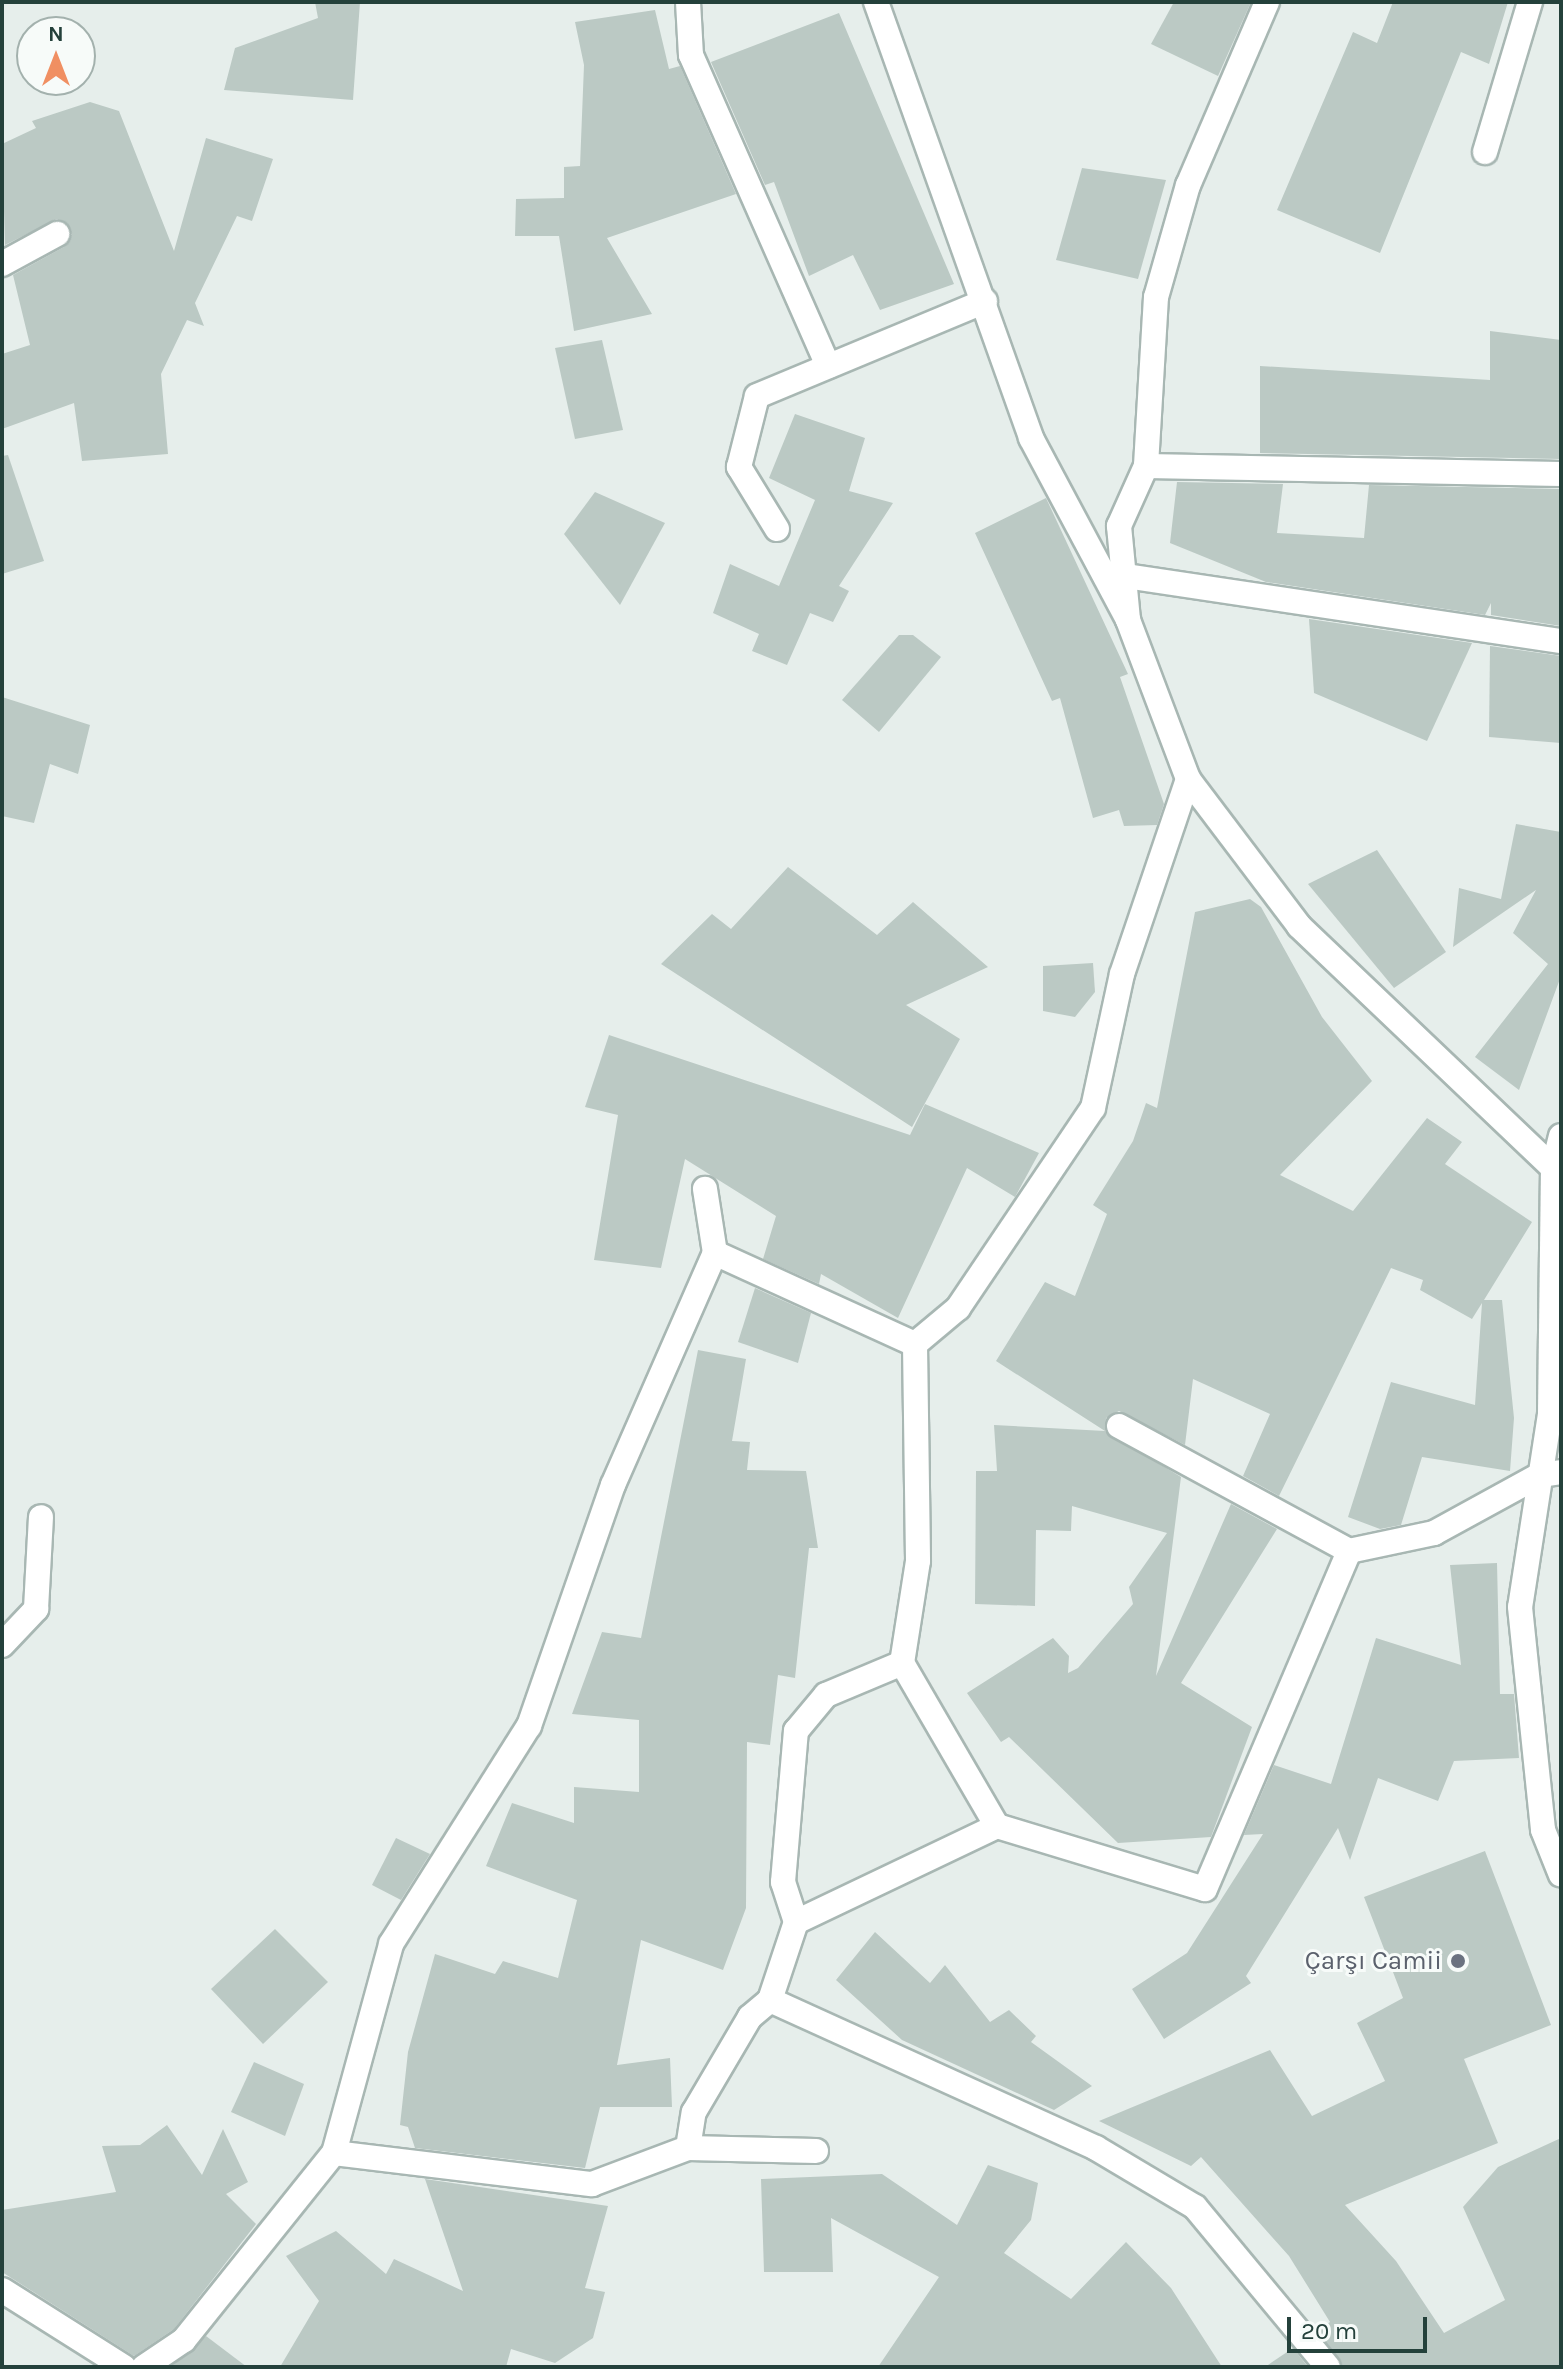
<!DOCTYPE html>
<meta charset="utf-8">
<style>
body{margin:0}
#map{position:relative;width:1563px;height:2369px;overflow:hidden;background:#e6eeeb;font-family:Karla,sans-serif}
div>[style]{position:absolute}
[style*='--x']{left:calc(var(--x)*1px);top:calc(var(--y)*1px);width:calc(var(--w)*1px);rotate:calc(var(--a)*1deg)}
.building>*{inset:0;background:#bbc9c4}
.roads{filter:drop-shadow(2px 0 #a8b7b3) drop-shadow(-2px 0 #a8b7b3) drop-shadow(0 2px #a8b7b3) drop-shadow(0 -2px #a8b7b3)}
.service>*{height:24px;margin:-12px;padding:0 12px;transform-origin:12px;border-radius:12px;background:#fff}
.minor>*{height:24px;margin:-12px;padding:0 12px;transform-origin:12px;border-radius:12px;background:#fff}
.secondary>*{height:24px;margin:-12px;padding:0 12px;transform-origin:12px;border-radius:12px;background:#fff}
.dots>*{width:22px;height:22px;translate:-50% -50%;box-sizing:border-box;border:4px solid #f7fbf9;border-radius:50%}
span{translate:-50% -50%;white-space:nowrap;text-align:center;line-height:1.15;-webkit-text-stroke:6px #f7fbf9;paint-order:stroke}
.worship-label{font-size:26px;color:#5b616d}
.right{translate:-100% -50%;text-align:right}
.frame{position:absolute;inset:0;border:4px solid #24413b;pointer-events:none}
.north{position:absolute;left:16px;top:16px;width:80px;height:80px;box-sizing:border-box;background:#f7fbf9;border:2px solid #a3b1ad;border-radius:50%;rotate:0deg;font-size:22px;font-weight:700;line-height:32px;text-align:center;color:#24413b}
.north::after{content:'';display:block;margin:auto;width:28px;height:36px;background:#f08f62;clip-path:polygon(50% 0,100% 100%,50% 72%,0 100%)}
.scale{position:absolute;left:1287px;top:2317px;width:140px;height:36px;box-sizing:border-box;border:4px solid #24413b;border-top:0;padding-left:10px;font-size:24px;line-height:28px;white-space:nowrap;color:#24413b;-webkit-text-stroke:6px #f7fbf9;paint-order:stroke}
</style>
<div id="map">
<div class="building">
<i style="clip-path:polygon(315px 2px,360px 2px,353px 100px,224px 90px,235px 48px,318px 18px)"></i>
<i style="clip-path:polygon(1174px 2px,1251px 2px,1218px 76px,1151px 44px)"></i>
<i style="clip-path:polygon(1393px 2px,1508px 2px,1489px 64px,1461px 52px,1380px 253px,1277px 210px,1353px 32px,1377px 43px)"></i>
<i style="clip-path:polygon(655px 10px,669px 69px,680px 66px,736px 194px,607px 238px,652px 314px,574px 331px,559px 236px,515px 236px,516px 199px,564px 198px,564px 167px,580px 166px,584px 65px,575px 22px)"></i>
<i style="clip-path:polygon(839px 13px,954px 284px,880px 310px,853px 255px,809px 276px,774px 182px,765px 185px,711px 62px)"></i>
<i style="clip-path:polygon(90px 102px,119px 111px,174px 251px,206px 138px,273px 159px,252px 221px,237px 216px,195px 303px,204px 326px,187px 320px,161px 374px,168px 454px,82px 461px,74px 403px,2px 429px,2px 354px,30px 345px,13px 275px,64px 247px,72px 234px,57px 219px,5px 245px,2px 144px,36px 128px,32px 121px)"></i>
<i style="clip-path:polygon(1082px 168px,1166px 180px,1138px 279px,1056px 260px)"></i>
<i style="clip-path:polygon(1490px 331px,1561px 340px,1561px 459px,1260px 453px,1260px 366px,1490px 380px)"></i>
<i style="clip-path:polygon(602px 340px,623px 430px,575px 439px,555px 348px)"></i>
<i style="clip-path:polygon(795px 414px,865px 438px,849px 491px,893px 503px,839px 586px,849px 591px,833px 622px,810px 613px,787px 665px,752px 651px,759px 634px,713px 613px,730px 564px,779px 586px,815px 500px,769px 478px)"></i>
<i style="clip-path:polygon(8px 455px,44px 561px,2px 574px,2px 456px)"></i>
<i style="clip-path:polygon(1177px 482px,1283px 484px,1277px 533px,1364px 538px,1369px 485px,1561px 489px,1561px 626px,1491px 615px,1491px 603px,1485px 615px,1266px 582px,1170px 543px)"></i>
<i style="clip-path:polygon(595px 492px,665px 523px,620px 605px,564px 534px)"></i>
<i style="clip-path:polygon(1046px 498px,1128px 674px,1120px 677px,1164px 804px,1157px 825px,1124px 826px,1119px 810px,1093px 818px,1060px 698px,1052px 701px,975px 533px)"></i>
<i style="clip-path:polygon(1309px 619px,1472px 643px,1427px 741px,1314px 693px)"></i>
<i style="clip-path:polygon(899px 635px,913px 635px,941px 657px,879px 732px,842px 700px)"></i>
<i style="clip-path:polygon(1490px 646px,1561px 656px,1561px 743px,1489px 737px)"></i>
<i style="clip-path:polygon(2px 697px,90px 725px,78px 774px,50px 764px,34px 823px,2px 816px)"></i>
<i style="clip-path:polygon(1516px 824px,1561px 832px,1561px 976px,1519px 1090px,1475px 1057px,1548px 964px,1513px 933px,1536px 890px,1453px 947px,1459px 888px,1501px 899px)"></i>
<i style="clip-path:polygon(1377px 850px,1446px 952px,1394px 988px,1308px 884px)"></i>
<i style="clip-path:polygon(788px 867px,877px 935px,913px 902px,988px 967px,906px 1005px,960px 1039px,912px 1127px,661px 964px,712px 914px,731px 929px)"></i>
<i style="clip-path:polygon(1250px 899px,1261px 907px,1322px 1017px,1372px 1081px,1280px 1175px,1353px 1211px,1427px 1118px,1462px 1142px,1445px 1164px,1532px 1222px,1484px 1300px,1502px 1300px,1514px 1418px,1510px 1471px,1422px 1457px,1401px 1525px,1380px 1529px,1348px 1517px,1391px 1382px,1475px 1405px,1482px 1303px,1472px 1319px,1420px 1290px,1423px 1280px,1391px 1268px,1279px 1496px,1243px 1476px,1270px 1414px,1193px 1379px,1185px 1445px,1119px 1411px,1106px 1418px,1105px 1431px,996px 1361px,1045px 1282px,1075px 1296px,1107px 1214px,1093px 1205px,1133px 1141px,1146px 1103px,1157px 1108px,1195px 912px)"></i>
<i style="clip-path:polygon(1093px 963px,1095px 992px,1075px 1017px,1043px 1011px,1043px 966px)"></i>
<i style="clip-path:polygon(609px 1035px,910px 1135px,925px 1104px,1039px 1153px,1015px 1197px,967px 1168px,898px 1318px,821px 1274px,819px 1284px,763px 1259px,776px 1216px,685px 1159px,661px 1268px,594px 1260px,618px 1115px,585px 1107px)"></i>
<i style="clip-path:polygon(755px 1288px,811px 1313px,798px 1363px,738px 1342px)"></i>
<i style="clip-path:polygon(698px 1350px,746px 1359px,732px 1441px,750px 1442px,747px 1470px,806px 1471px,818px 1548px,809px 1548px,795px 1678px,778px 1675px,770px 1745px,747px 1742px,746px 1908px,723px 1970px,641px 1940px,617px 2065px,670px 2058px,672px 2107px,600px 2107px,585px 2168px,415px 2148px,408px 2127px,400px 2125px,408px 2052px,435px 1954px,495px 1974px,503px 1961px,558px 1978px,577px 1900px,486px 1866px,512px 1803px,574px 1823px,574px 1787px,639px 1792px,639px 1720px,572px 1714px,602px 1632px,641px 1638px)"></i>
<i style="clip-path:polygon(994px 1425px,1105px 1431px,1181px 1477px,1156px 1676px,1231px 1504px,1277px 1529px,1181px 1683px,1252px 1727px,1211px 1837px,1118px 1843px,1009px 1737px,1001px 1742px,967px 1693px,1053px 1638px,1069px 1656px,1068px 1673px,1078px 1668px,1133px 1604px,1129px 1587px,1167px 1533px,1072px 1506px,1071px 1531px,1036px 1530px,1035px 1606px,975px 1604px,976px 1471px,997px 1471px)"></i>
<i style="clip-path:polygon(1497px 1563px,1500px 1694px,1514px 1694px,1519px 1758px,1454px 1761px,1438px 1801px,1378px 1778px,1350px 1860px,1338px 1828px,1246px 1976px,1251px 1983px,1164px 2039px,1132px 1989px,1187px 1953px,1263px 1834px,1244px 1835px,1274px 1765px,1331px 1784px,1376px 1638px,1461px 1665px,1450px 1565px)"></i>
<i style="clip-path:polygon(396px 1838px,430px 1854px,401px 1900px,372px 1885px)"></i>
<i style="clip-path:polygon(1485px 1851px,1551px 2025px,1464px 2059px,1498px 2143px,1345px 2205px,1396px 2261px,1444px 2333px,1505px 2300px,1463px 2207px,1498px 2167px,1561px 2138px,1561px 2367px,1343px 2367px,1317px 2331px,1330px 2322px,1289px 2256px,1201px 2157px,1191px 2166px,1099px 2121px,1270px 2050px,1312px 2116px,1385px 2081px,1357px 2023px,1403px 1998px,1364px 1897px)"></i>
<i style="clip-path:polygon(275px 1929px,328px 1982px,263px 2044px,211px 1989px)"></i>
<i style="clip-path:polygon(875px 1932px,930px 1983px,945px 1965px,990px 2022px,1009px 2010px,1036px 2036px,1031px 2042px,1092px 2086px,1054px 2110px,902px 2040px,836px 1980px)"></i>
<i style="clip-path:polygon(254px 2062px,304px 2084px,285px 2136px,231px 2112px)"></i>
<i style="clip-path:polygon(167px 2125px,202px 2175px,223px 2129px,248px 2182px,226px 2194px,256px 2224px,174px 2329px,134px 2356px,2px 2272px,2px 2210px,116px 2192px,102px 2146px,140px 2145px)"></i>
<i style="clip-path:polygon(988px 2165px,1038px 2183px,1031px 2220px,1004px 2253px,1071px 2299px,1126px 2242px,1171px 2288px,1222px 2367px,878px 2367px,939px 2277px,831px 2218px,833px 2272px,764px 2272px,761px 2179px,882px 2174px,957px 2225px)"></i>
<i style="clip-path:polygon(425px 2179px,608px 2206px,585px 2288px,605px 2292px,593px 2338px,555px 2363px,511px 2349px,506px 2367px,280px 2367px,319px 2301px,286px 2256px,336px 2231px,386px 2274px,394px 2259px,463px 2291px)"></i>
<i style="clip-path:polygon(206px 2336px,247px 2367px,171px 2367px)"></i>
<i style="clip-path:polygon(1293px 2348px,1308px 2367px,1265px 2367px)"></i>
</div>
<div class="roads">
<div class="service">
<i style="--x:1485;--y:152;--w:157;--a:-73.3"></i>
<i style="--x:2;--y:1645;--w:50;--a:-46.6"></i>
<i style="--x:36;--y:1609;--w:92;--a:-86.9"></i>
</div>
<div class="minor">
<i style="--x:688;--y:2;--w:53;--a:86.8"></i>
<i style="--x:691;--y:55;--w:340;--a:66.2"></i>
<i style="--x:876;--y:2;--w:463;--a:70.4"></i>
<i style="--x:1031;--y:438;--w:206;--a:61.9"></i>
<i style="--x:2;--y:264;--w:63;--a:-28.6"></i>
<i style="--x:1146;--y:466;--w:415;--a:1.1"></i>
<i style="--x:777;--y:529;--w:73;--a:-121.5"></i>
<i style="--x:739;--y:467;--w:73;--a:-75.8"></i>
<i style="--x:757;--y:396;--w:247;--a:-22.6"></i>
<i style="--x:1105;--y:573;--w:461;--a:8.5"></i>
<i style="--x:715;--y:1253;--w:220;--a:24.5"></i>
<i style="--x:915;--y:1344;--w:217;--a:89.2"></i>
<i style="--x:918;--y:1561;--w:103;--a:98.9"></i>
<i style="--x:902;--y:1663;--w:189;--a:59.8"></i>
<i style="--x:997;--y:1826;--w:217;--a:16.9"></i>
<i style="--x:1205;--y:1889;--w:367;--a:-66.9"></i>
<i style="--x:915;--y:1344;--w:56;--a:-39.9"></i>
<i style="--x:958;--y:1308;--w:241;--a:-56"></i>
<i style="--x:1093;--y:1108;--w:137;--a:-77.8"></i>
<i style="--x:1122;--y:974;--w:206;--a:-71.3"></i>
<i style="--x:1119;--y:1426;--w:262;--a:28.5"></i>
<i style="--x:1349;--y:1551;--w:87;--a:-12"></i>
<i style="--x:1434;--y:1533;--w:121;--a:-28.7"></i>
<i style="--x:1540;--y:1475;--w:21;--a:-8"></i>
<i style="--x:796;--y:1922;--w:223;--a:-25.5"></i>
<i style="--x:770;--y:2000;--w:358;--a:24.4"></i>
<i style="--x:1096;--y:2148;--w:115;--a:30.8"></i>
<i style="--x:1195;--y:2207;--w:208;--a:50.3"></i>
<i style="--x:688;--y:2148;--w:36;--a:-81"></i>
<i style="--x:694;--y:2112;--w:110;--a:-59.5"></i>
<i style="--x:750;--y:2017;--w:26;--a:-40"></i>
<i style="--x:770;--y:2000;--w:82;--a:-71.6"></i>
<i style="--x:796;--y:1922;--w:42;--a:-108"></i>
<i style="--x:783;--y:1882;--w:152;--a:-85.1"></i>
<i style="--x:796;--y:1731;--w:47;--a:-50.2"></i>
<i style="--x:826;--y:1695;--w:82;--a:-22.8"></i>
<i style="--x:334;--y:2153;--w:260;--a:6.9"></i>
<i style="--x:592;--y:2184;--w:103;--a:-20.6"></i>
<i style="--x:688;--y:2148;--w:128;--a:1.3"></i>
<i style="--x:2;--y:2290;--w:144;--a:32.3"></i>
<i style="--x:144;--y:2367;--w:48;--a:-34"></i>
<i style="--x:184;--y:2340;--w:240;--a:-51.3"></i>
<i style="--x:334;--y:2153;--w:217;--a:-74.7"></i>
<i style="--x:391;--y:1944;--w:258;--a:-57.7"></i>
<i style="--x:529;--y:1726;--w:255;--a:-70.8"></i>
<i style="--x:613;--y:1485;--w:253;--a:-66.3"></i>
<i style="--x:715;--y:1253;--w:65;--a:-98.9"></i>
</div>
<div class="secondary">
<i style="--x:1267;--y:2;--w:199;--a:113.3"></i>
<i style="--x:1188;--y:185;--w:116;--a:105.9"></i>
<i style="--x:1156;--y:297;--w:169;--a:93.4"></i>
<i style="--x:1146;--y:466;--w:66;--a:114.2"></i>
<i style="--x:1119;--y:526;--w:94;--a:84.5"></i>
<i style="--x:1128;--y:620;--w:170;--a:69.3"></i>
<i style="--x:1188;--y:779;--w:184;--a:52.9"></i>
<i style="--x:1299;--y:926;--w:351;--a:43.6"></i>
<i style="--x:1561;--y:1136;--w:33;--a:104"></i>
<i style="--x:1553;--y:1168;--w:246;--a:90.7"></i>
<i style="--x:1550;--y:1414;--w:195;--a:98.8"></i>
<i style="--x:1520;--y:1607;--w:224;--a:84.1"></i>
<i style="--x:1543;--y:1830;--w:48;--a:68.2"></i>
</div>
</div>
<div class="dots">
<i style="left:1458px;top:1961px;background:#6b7280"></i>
</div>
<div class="worship-label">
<span class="right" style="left:1442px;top:1961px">Çarşı Camii</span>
</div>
<div class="frame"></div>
<div class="north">N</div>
<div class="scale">20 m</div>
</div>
